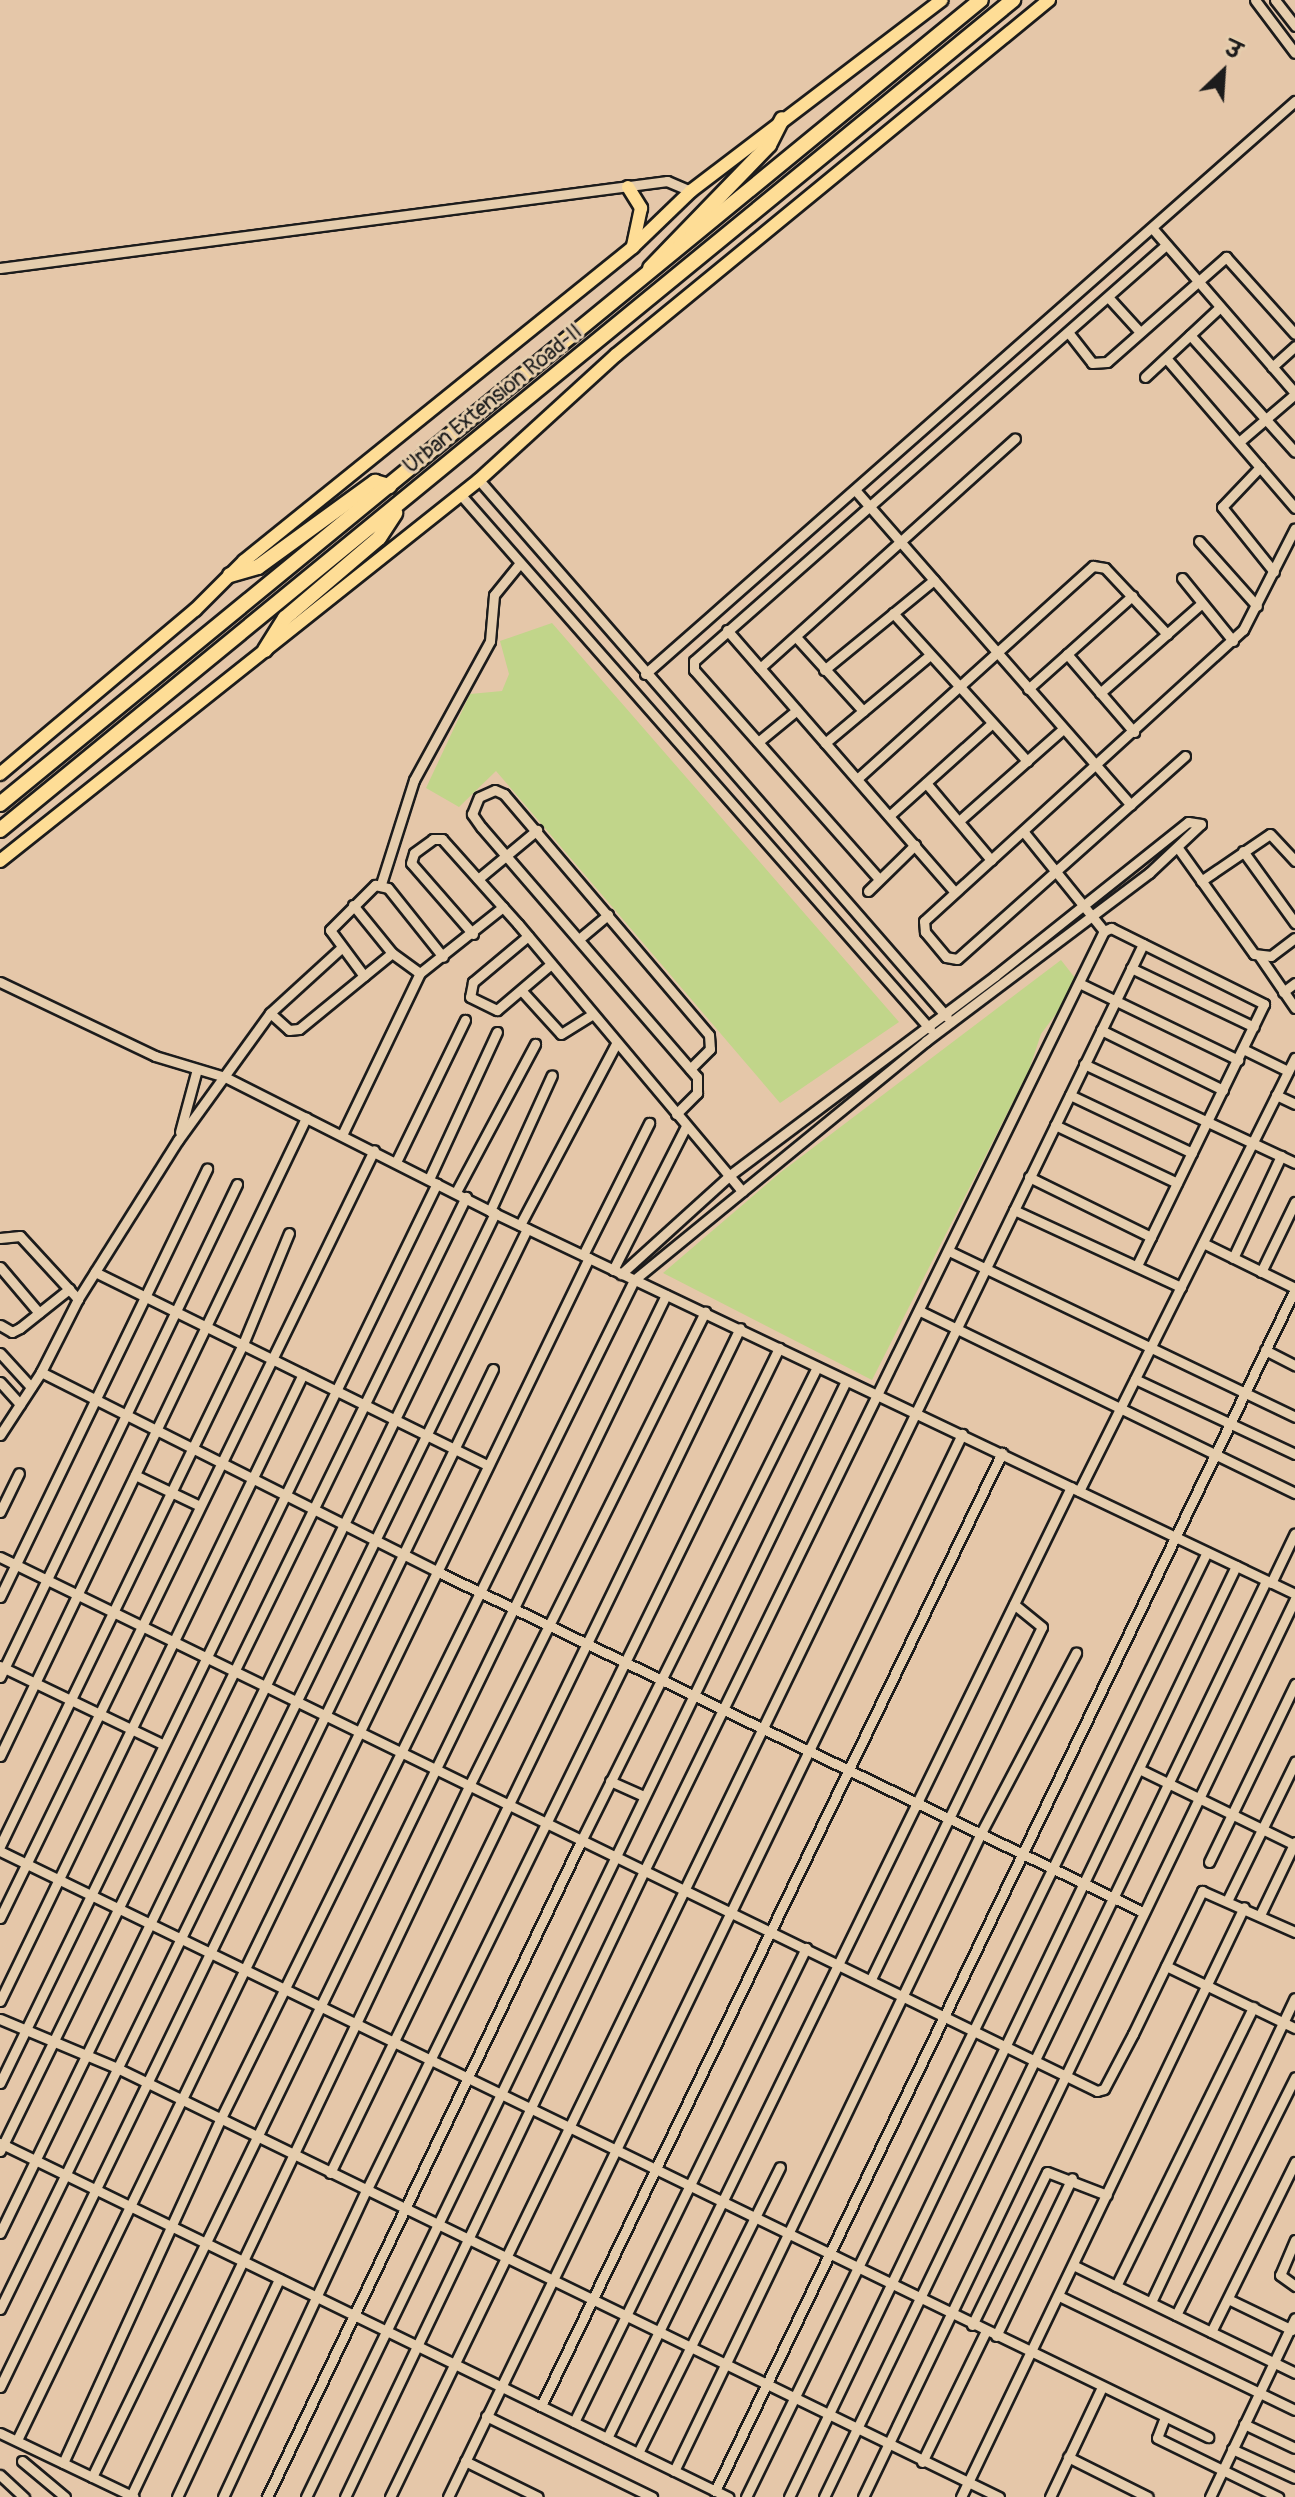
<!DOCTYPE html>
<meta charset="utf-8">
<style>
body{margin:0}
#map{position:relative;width:1295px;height:2497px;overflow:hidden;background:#e5c7a9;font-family:Pangolin,"Playpen Sans Deva",sans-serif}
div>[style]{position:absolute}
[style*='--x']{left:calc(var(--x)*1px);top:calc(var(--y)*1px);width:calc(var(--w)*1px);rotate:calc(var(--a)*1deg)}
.green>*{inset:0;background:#c1d58a}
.roads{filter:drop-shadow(2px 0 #1c1c1c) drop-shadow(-2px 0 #1c1c1c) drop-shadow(0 2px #1c1c1c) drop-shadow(0 -2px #1c1c1c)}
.minor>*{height:9px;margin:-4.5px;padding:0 4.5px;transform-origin:4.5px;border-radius:4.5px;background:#e5cdad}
.major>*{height:12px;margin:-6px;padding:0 6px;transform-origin:6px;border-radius:6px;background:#fedd96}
.highway>*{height:14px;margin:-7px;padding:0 7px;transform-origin:7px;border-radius:7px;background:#fedd96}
span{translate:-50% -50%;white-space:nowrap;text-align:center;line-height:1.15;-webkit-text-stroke:6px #e5cdad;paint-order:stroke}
.street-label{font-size:22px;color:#1c1c1c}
.north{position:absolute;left:1183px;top:32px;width:80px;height:80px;-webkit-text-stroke:6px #e5cdad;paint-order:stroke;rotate:25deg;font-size:22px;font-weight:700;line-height:32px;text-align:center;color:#1c1c1c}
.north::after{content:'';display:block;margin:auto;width:28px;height:36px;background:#1c1c1c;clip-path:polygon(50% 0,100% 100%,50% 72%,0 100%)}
</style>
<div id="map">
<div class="green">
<i style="clip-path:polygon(552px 623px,899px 1022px,780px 1103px,496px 771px,459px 807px,426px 788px,470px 694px,502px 691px,509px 674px,500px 641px)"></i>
<i style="clip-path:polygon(1061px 960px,1079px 983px,1041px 1034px,1029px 1070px,872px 1380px,663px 1273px,781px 1172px)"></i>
</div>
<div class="roads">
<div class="minor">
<i style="--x:1255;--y:0;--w:66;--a:53"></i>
<i style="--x:1275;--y:0;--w:33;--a:52"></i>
<i style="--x:1153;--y:229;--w:217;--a:49.1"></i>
<i style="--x:0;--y:268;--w:673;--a:-7.43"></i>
<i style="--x:667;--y:181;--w:26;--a:23"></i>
<i style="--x:1108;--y:297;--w:47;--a:47.6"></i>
<i style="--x:1068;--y:332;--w:39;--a:52"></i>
<i style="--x:1092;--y:363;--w:15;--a:-4"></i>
<i style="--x:1107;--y:362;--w:159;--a:-41.4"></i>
<i style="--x:1226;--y:257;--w:103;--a:48.1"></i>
<i style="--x:1190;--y:335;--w:157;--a:48.1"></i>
<i style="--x:1166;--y:358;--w:198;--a:49.3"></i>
<i style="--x:1272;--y:367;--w:31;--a:-42"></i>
<i style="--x:1145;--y:377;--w:101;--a:-43"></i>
<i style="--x:1239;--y:442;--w:74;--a:-40.6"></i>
<i style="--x:1260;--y:467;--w:55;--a:133.5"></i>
<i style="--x:1222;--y:507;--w:83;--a:51.3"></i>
<i style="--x:479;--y:480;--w:712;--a:48.93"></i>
<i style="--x:856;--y:491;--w:417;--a:48.8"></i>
<i style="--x:460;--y:494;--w:712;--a:48.7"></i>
<i style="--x:1199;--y:541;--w:87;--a:48.3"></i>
<i style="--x:1182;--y:578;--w:81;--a:51"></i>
<i style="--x:893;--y:613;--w:200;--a:47.8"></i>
<i style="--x:727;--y:630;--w:347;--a:49"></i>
<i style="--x:796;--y:637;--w:100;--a:47.8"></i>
<i style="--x:1067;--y:654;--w:103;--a:49.3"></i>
<i style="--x:760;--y:668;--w:343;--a:-42"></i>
<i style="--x:824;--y:670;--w:142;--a:-39.3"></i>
<i style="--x:645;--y:674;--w:867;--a:-41.4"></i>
<i style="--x:1028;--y:689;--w:140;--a:-41.8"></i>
<i style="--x:1100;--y:693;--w:135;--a:-41.4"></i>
<i style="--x:758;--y:742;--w:50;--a:-39.4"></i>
<i style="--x:825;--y:743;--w:137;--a:-40"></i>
<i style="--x:1185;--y:756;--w:305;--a:138.3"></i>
<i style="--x:957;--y:959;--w:11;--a:-170"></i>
<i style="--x:946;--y:957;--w:33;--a:-130"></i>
<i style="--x:925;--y:932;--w:11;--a:-95"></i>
<i style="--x:924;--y:921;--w:432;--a:-42.4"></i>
<i style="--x:1243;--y:630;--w:114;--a:-63"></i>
<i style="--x:857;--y:779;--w:318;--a:-42.1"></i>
<i style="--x:1093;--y:566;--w:12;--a:9"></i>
<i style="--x:1105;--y:568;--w:91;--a:46.8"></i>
<i style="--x:926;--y:783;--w:101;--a:49.8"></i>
<i style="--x:889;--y:816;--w:137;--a:-42"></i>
<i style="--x:959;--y:821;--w:139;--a:-41.5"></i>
<i style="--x:1023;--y:831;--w:129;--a:51"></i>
<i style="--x:1178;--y:848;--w:130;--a:54.4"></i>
<i style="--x:1254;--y:954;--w:17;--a:7"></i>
<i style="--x:1271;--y:956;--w:30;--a:-37"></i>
<i style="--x:1243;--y:851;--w:89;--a:54.2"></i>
<i style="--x:478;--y:879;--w:77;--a:-39.7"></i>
<i style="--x:879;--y:879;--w:279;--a:-131.5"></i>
<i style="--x:694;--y:670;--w:9;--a:-90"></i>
<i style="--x:694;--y:661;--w:629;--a:-41.39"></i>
<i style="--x:1201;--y:881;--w:83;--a:-34.3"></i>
<i style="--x:1270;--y:834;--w:37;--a:47"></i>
<i style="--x:381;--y:884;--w:109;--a:-72.4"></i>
<i style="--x:414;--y:780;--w:158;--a:-61.3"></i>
<i style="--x:490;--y:641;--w:46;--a:-85"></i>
<i style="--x:494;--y:595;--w:41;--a:-50.9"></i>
<i style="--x:868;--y:891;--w:66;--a:-44.4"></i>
<i style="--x:353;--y:905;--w:62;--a:50.9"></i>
<i style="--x:392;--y:953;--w:34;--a:36"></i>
<i style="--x:420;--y:973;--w:106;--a:-38.5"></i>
<i style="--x:473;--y:934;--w:94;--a:-131.1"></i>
<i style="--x:411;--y:863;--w:10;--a:-73"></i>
<i style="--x:414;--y:853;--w:24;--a:-36"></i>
<i style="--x:433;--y:839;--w:9;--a:0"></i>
<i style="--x:442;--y:839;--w:114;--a:48.2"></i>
<i style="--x:518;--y:924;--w:349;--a:50"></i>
<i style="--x:528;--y:936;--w:72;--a:140.1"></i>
<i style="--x:473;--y:982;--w:15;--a:101"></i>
<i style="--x:470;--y:997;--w:30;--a:26"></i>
<i style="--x:497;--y:1010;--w:71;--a:-40.4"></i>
<i style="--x:579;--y:939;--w:38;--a:-40"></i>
<i style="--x:392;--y:953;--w:120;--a:140.7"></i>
<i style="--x:299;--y:1029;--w:10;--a:174"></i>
<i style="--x:289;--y:1030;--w:25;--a:-138"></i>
<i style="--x:270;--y:1013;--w:157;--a:125.9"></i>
<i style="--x:178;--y:1140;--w:188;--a:122.2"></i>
<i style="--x:78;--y:1299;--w:82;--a:116.9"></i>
<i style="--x:41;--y:1372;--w:445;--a:26.7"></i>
<i style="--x:438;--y:1572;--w:783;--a:25.75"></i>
<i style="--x:1260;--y:957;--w:62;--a:55.5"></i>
<i style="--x:1131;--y:968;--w:136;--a:25.6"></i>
<i style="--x:364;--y:976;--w:57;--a:-126.5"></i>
<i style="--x:330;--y:930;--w:64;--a:-45"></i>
<i style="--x:375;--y:885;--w:13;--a:13"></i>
<i style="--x:388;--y:888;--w:88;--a:51.4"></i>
<i style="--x:0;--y:982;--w:172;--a:25.5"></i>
<i style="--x:155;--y:1056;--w:73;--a:16.7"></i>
<i style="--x:225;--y:1077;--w:297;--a:26.8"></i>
<i style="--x:490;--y:1211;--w:891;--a:25.44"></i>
<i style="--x:1079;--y:983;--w:177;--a:25.8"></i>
<i style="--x:521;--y:990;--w:59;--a:47.7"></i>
<i style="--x:561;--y:1034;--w:36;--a:-32"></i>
<i style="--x:1283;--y:992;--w:15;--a:-37"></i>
<i style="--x:270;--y:1013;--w:95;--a:-42.4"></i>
<i style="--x:1101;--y:1030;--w:136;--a:26.2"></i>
<i style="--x:1243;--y:1049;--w:50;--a:26.1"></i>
<i style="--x:1084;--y:1064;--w:233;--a:25.1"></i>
<i style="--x:1070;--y:1095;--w:135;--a:25.4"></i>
<i style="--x:1276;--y:1095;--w:21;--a:25"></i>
<i style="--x:676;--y:1114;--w:30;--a:-45"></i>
<i style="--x:697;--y:1093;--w:16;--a:-90"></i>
<i style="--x:697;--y:1077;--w:330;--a:-130.8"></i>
<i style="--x:481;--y:827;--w:16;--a:-125"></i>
<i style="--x:472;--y:814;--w:18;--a:-68"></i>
<i style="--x:479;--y:797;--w:17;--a:-24"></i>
<i style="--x:495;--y:790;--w:10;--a:24"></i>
<i style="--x:504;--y:794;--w:316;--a:49.6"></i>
<i style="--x:709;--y:1035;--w:14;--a:86"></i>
<i style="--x:710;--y:1049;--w:28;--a:135"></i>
<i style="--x:1055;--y:1125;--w:135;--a:25.4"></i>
<i style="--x:180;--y:1132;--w:65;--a:-74.9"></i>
<i style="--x:342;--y:1135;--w:180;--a:-64.3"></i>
<i style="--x:396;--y:1162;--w:158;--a:-64.1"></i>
<i style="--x:1029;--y:1177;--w:136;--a:26.2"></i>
<i style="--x:429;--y:1179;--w:162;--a:-65.2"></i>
<i style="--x:456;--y:1192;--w:168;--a:-61.9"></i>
<i style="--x:1014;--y:1210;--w:184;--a:24.8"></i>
<i style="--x:490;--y:1211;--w:149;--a:-65.5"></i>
<i style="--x:520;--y:1225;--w:205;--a:-62.1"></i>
<i style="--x:0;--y:1238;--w:20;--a:-6"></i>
<i style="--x:20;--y:1236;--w:86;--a:47.4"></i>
<i style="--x:1203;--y:1243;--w:102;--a:26.1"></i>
<i style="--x:951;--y:1252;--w:382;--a:25.6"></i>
<i style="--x:583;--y:1255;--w:148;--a:-63.4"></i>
<i style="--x:1233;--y:1258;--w:113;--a:-64.8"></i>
<i style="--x:0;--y:1267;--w:60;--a:49.7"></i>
<i style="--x:613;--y:1270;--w:161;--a:-63.1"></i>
<i style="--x:95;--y:1272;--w:437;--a:26.2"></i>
<i style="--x:1261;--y:1272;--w:78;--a:-64.1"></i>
<i style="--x:920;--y:1311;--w:417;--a:25.9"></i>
<i style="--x:0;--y:1325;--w:14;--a:30"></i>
<i style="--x:12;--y:1332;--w:9;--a:-27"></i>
<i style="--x:20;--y:1328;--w:63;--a:-38.5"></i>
<i style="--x:1265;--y:1350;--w:34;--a:27"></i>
<i style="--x:0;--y:1353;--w:46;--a:47.6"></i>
<i style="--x:1135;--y:1379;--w:177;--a:25.1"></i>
<i style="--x:0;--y:1382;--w:30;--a:48"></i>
<i style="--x:0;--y:1435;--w:75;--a:-56.9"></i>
<i style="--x:135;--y:1475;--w:72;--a:25.5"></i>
<i style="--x:1079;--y:1491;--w:484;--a:-63.5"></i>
<i style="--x:0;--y:1512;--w:43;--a:-64"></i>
<i style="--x:0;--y:1557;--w:1220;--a:25.96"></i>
<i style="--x:1097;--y:2091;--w:7;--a:-16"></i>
<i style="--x:1104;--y:2089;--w:62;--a:-62.2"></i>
<i style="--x:1133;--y:2034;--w:159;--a:-64.2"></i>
<i style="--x:1202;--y:1891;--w:102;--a:23.8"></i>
<i style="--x:1271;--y:1583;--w:55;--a:-64.4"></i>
<i style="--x:0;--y:1597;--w:476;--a:-64.2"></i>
<i style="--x:0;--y:1666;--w:180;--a:25.7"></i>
<i style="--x:0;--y:1677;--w:547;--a:-64.32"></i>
<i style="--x:0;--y:1756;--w:708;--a:-64.38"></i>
<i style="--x:1139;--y:1769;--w:174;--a:26"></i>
<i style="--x:610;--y:1781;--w:36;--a:24"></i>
<i style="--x:0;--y:1846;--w:558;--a:-64.17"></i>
<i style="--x:243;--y:1344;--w:120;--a:-67.5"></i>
<i style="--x:0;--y:1851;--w:1343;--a:25.88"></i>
<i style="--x:1209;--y:1862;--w:198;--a:-64.2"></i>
<i style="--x:1228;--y:1899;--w:153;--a:-63.9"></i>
<i style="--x:1260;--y:1915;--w:81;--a:-64.4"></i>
<i style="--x:0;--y:1918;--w:854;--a:-64.03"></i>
<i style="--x:1166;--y:1966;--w:143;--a:25.7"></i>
<i style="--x:871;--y:1979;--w:391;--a:-64.1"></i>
<i style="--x:1042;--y:1627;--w:36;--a:-141"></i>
<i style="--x:0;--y:2001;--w:696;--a:-64.21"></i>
<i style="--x:0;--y:2019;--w:125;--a:22.7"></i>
<i style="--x:115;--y:2067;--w:983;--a:25.94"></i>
<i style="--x:0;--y:2083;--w:1000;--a:-64.1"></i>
<i style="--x:0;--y:2143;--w:810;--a:25.93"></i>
<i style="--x:0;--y:2151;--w:1062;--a:-63.97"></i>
<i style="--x:330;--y:2173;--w:939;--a:-64.12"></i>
<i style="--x:0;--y:2233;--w:1134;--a:-64.11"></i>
<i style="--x:1295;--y:2240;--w:38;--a:113"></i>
<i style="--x:1280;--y:2275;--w:19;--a:36"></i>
<i style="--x:1073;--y:2265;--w:247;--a:25.9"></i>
<i style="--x:1116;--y:2286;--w:311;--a:-63.8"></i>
<i style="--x:1059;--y:2296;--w:262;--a:25.8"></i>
<i style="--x:1228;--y:2299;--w:71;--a:25.8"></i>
<i style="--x:1151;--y:2302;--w:336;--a:-64.7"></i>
<i style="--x:0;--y:2309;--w:1202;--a:-63.99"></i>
<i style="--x:1176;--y:2315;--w:266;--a:-63.4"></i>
<i style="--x:972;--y:2325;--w:170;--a:-63.9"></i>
<i style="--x:1047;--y:2172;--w:64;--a:21"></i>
<i style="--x:1211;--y:2332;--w:190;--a:-63.7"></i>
<i style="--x:996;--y:2336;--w:175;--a:-64.3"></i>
<i style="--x:0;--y:2387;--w:1131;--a:-64.16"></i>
<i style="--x:541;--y:2406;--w:1059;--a:-64.19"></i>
<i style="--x:486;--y:2416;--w:185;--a:26"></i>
<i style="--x:1165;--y:2417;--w:22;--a:111"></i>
<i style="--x:1157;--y:2438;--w:135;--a:26"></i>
<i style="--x:574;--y:2422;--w:528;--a:-63.92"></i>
<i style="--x:1244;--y:2424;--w:56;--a:25.2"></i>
<i style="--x:0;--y:2433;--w:148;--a:25.5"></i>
<i style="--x:607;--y:2438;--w:1058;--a:-63.99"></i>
<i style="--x:17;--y:2440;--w:1313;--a:-64.18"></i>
<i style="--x:1232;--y:2449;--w:69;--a:24.7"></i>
<i style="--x:638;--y:2453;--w:319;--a:-63.6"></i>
<i style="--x:1068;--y:2457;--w:89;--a:26.6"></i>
<i style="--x:22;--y:2461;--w:56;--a:39.9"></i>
<i style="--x:465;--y:2461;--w:81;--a:26.3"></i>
<i style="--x:922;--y:2462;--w:146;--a:-64"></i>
<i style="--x:63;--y:2463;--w:377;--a:-65.4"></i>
<i style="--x:220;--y:2120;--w:936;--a:-63.76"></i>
<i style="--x:634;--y:1280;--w:377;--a:-39.3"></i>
<i style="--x:926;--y:1041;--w:279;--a:-37"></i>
<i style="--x:1149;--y:873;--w:71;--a:-43.3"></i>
<i style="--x:1201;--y:824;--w:13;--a:-171"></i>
<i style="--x:1188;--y:822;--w:247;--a:141.4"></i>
<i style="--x:995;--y:976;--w:333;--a:143.1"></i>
<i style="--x:729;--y:1176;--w:146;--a:137.8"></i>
<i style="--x:674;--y:2471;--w:708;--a:-64.3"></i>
<i style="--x:981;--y:1833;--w:204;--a:-62.2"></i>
<i style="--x:0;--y:2475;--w:33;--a:43"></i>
<i style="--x:92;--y:2477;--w:1314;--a:-64.1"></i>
<i style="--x:715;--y:2491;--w:1335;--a:-64.24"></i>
<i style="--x:131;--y:2496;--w:786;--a:-64.54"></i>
<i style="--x:469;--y:1786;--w:530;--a:-63.53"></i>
<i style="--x:177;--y:2497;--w:241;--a:-64.9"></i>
<i style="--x:223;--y:2497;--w:338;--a:-65"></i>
<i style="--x:366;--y:2191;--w:939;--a:-63.9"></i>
<i style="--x:267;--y:2497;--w:730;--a:-64.42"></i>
<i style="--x:582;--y:1839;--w:527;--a:-63.53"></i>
<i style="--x:306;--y:2497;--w:1240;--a:-64.18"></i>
<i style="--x:345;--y:2497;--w:696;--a:-64.47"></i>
<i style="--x:645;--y:1869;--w:1044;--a:-63.93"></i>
<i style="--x:1104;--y:931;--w:8;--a:-23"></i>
<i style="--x:1111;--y:928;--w:171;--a:26.4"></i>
<i style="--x:1264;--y:1004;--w:291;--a:115.9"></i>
<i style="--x:390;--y:2497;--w:1726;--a:-64.13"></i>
<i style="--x:448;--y:2497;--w:1181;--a:-64.19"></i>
<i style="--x:746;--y:2497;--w:1051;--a:-64"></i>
<i style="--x:789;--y:2497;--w:1033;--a:-64.35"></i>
<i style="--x:824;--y:2497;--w:1017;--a:-64.24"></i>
<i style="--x:863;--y:2497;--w:997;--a:-64.31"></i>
<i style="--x:961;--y:2497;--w:654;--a:-64.37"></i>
<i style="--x:1050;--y:2497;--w:122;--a:-64.7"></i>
<i style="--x:1210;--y:2497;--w:198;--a:-64.6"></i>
</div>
<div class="major">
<i style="--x:628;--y:187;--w:25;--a:58"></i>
<i style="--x:641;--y:208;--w:40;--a:102"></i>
<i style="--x:0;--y:774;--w:255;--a:-40.1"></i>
<i style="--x:195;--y:610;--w:69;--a:-45"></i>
<i style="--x:244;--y:561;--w:500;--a:-38.9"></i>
<i style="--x:633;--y:247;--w:81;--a:-44"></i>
<i style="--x:691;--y:191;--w:315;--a:-37.3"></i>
<i style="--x:0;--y:861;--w:612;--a:-38.5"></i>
<i style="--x:479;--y:480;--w:185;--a:-42.4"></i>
<i style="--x:616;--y:355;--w:560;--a:-39.35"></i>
</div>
<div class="highway">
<i style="--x:650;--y:268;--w:171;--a:-45.9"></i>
<i style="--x:769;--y:145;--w:29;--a:-63"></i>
<i style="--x:230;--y:575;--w:29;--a:-16"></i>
<i style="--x:258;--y:567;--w:145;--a:-36"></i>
<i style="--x:375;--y:482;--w:15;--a:16"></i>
<i style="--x:265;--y:650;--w:38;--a:-58"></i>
<i style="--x:285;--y:618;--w:123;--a:-40.4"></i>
<i style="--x:379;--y:538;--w:30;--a:-57"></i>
<i style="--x:0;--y:804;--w:1268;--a:-39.34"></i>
<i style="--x:0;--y:830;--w:1310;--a:-39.33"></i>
</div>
</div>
<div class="street-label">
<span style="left:493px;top:399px;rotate:-39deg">Urban Extension Road-II</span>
</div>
<div class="north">उ</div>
</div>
